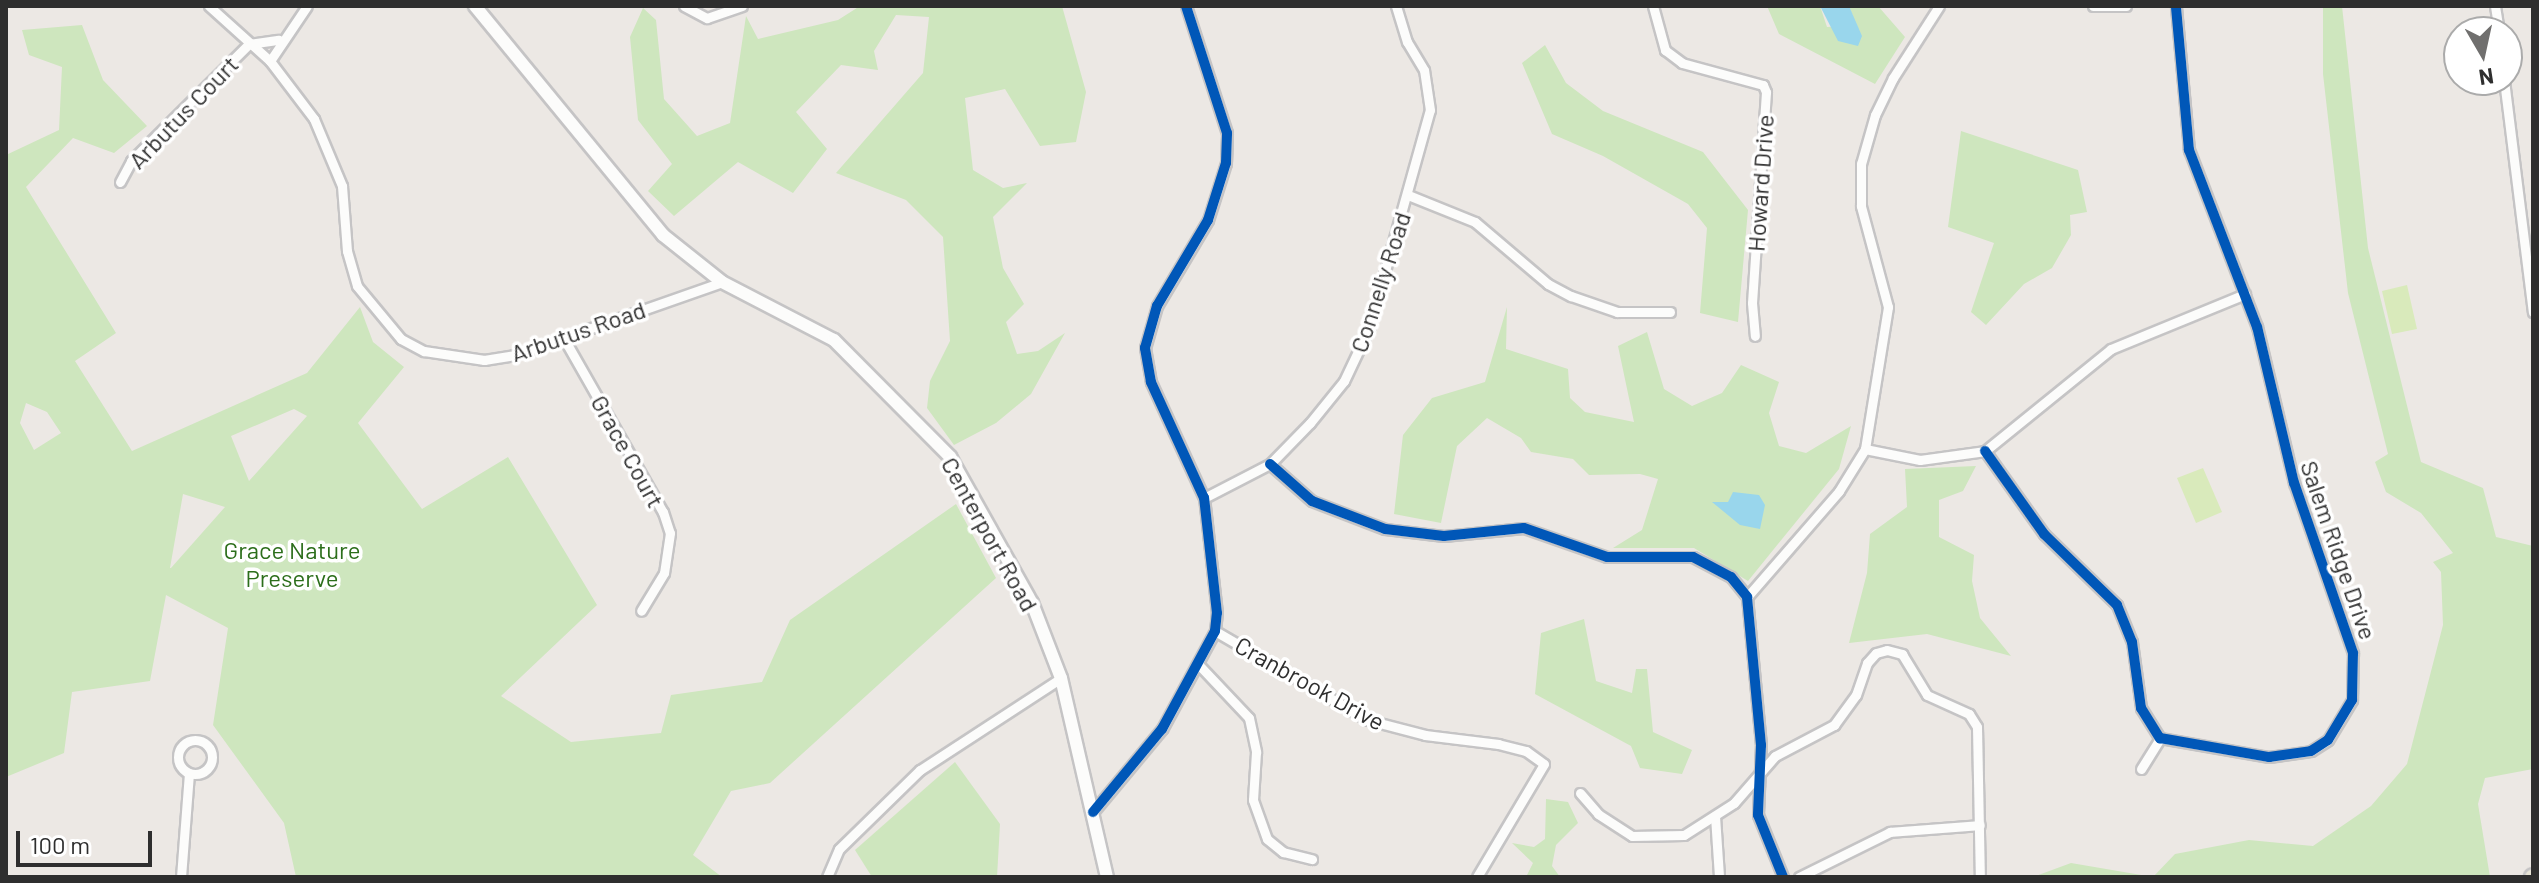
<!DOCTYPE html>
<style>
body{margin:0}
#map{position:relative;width:2539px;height:883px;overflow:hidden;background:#ece8e4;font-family:Barlow,sans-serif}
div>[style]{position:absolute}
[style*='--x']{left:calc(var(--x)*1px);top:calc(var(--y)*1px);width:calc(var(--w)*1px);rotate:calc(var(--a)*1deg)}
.green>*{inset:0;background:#cee6be}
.pitch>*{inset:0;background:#d9eabb}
.water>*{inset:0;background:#99d6ec}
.roads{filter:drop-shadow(2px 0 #c5c4c5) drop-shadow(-2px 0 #c5c4c5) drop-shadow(0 2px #c5c4c5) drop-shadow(0 -2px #c5c4c5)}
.minor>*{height:9px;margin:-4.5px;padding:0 4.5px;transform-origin:4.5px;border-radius:4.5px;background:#fcfcfb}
.minor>.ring{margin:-4.5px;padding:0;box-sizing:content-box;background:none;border:9px solid #fcfcfb;border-radius:50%}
.secondary>*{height:12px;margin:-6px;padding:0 6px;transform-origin:6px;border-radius:6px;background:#fcfcfb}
.primary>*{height:14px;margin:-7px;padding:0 7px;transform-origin:7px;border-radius:7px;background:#e8e4d6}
.cycleway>*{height:10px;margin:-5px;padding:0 5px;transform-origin:5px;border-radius:5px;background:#0057b8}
span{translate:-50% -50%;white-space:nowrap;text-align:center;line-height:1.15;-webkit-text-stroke:7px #fff;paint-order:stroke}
.street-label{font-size:24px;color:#2e2e2e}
.park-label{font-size:24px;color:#2c6e1b}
.frame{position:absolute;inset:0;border:8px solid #2e2e2e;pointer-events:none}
.north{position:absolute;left:2443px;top:16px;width:80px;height:80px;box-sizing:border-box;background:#fff;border:2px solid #ababab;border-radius:50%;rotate:171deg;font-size:22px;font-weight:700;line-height:32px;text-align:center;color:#2e2e2e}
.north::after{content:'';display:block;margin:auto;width:28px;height:36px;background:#706f6e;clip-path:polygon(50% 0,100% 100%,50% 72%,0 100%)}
.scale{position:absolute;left:16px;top:831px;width:136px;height:36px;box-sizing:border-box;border:4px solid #2e2e2e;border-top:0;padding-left:10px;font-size:24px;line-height:28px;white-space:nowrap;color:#2e2e2e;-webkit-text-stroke:6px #fff;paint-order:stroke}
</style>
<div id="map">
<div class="green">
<i style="clip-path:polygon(860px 6px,1062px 6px,1086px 92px,1076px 142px,1040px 146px,1005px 89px,965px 98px,973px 170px,1003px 188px,1027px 183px,993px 217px,1003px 268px,1024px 304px,1006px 322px,1017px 354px,1038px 351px,1065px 333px,1031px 394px,996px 423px,954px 445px,927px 408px,930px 381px,950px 341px,943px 237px,906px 200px,836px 173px,923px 73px,929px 17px,896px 15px,874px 51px,878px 70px,841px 65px,796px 112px,827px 149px,793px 193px,738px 162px,674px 216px,648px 191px,672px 164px,638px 120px,630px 37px,643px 8px,656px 20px,664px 99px,697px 136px,730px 123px,746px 16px,758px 39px,838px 20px)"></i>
<i style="clip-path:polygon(1767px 6px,1820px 6px,1827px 27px,1856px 25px,1849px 6px,1878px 6px,1905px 37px,1875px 84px,1779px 34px)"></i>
<i style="clip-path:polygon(2323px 6px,2342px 6px,2368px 248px,2421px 462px,2483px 488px,2496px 537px,2533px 546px,2533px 769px,2485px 778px,2478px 804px,2490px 877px,2033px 877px,2071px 863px,2153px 877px,2175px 854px,2249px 840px,2313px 846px,2371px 806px,2407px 764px,2443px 625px,2441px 572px,2433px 562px,2453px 553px,2421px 513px,2386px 492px,2375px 462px,2388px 454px,2348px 293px,2323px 74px)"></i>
<i style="clip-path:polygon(evenodd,82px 25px,103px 80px,147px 126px,114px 153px,73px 138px,26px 187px,116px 333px,75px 361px,132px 451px,307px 373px,360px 307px,373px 342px,404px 367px,358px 423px,422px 509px,508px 457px,597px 605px,501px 696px,571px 742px,661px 733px,671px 695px,762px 682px,790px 620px,956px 504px,996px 578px,770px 783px,731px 791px,693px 855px,722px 877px,296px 877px,284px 823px,213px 725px,228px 628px,166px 595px,150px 681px,72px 692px,64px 753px,6px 777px,6px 155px,59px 130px,62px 67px,29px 55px,22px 30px,82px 25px,26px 403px,47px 412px,61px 433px,34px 450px,20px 423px,26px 403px,82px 25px,294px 409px,307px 416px,249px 481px,231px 436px,294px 409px,82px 25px,183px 494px,225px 507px,171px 568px,170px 568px,183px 494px)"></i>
<i style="clip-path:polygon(1545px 45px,1566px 83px,1603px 111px,1703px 152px,1748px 210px,1738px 322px,1700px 313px,1707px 228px,1688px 204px,1603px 156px,1552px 134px,1522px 63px)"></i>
<i style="clip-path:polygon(1961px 131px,2078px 170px,2087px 212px,2070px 215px,2071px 235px,2052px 268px,2024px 284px,1986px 325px,1971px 312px,1994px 243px,1948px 227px)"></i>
<i style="clip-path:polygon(1507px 307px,1506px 349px,1568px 369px,1570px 398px,1585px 412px,1634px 422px,1618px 346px,1647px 332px,1664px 389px,1692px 406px,1722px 393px,1741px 365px,1779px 382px,1769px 413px,1779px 446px,1806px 453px,1851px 426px,1839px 469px,1748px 581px,1694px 548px,1613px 548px,1642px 530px,1658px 479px,1640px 474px,1589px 475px,1573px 459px,1531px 452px,1521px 438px,1487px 418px,1457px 446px,1441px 523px,1394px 514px,1403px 435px,1432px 398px,1485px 382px)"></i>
<i style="clip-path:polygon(1976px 466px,1963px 491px,1939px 500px,1939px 537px,1974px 555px,1972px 581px,1980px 618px,2011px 656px,1927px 634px,1849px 643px,1867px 573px,1870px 534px,1907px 507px,1905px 469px)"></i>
<i style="clip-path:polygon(1584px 619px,1596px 681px,1632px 693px,1636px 669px,1647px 669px,1653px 732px,1692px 750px,1682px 774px,1640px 768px,1631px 746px,1535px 694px,1541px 633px)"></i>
<i style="clip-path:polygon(955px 762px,1000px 824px,997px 877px,872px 877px,855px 850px)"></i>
<i style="clip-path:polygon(1546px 799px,1568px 802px,1578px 823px,1556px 845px,1552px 866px,1560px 877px,1526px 877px,1533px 863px,1512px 843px,1534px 847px,1545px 839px)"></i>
</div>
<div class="pitch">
<i style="clip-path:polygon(2407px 285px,2417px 329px,2392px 334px,2382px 291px)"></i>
<i style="clip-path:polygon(2203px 468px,2222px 512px,2196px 523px,2177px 478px)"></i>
</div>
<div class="water">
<i style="clip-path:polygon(1820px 6px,1849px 6px,1862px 36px,1858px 46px,1838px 41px)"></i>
<i style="clip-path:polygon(1733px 492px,1759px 495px,1765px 505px,1760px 529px,1740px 525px,1712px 502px,1728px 502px)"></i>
</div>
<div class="roads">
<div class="minor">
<i style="--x:209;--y:6;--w:82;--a:42"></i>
<i style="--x:270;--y:61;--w:73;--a:52.8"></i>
<i style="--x:314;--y:119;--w:73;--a:67.3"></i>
<i style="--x:342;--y:186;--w:65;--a:85.6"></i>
<i style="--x:347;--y:251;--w:36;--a:74"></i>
<i style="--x:357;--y:286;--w:69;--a:50.3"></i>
<i style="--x:401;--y:339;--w:26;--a:28"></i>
<i style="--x:424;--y:351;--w:61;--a:8.5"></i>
<i style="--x:484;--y:360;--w:30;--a:-9"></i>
<i style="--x:514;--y:355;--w:220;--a:-19.3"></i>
<i style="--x:684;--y:6;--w:26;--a:28"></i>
<i style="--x:707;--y:18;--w:37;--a:-19"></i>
<i style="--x:1653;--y:6;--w:46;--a:74.7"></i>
<i style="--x:1665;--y:50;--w:21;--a:37"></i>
<i style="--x:1682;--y:63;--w:84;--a:15.2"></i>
<i style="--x:1763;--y:85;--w:8;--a:67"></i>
<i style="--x:1766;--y:92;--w:211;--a:93.8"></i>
<i style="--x:1752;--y:303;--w:33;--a:85"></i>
<i style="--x:2093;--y:6;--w:33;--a:0"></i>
<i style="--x:2495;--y:6;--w:26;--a:81"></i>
<i style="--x:270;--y:61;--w:66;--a:-56.1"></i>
<i style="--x:2504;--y:80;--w:234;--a:82.9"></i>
<i style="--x:120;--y:182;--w:24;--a:-62"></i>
<i style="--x:131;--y:161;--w:166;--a:-44.8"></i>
<i style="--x:249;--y:44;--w:30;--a:-8"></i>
<i style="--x:1408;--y:195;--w:72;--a:21.9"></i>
<i style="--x:1475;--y:222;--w:96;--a:40.3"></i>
<i style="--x:1548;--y:284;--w:26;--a:28"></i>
<i style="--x:1571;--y:296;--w:49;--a:19.2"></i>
<i style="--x:1617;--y:312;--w:53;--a:0"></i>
<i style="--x:563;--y:337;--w:202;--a:60.3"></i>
<i style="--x:663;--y:512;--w:22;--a:72"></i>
<i style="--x:670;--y:533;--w:40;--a:98.5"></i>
<i style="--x:664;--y:573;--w:44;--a:121.2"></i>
<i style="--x:1865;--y:449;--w:56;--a:11.3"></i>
<i style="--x:1920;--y:460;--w:66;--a:-7.9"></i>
<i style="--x:1985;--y:451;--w:162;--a:-39"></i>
<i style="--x:2111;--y:349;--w:145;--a:-22.3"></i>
<i style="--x:1985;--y:451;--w:102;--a:54.6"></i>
<i style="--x:2044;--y:534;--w:102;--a:44.2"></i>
<i style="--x:2117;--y:605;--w:40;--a:68"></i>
<i style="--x:2132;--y:642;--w:67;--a:82.2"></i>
<i style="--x:2141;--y:708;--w:36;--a:58"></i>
<i style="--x:2160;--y:738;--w:111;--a:9.9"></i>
<i style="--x:2269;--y:757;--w:42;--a:-8.1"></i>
<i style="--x:2311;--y:751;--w:20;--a:-33"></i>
<i style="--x:2328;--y:740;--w:47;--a:-59"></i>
<i style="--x:2352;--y:700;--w:47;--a:-88.8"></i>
<i style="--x:2353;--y:653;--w:180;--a:-109.1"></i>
<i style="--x:2294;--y:483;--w:160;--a:-103.3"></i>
<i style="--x:2257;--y:327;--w:190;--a:-111"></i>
<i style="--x:2189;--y:150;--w:145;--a:-95.2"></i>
<i style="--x:1270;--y:464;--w:56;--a:41.4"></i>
<i style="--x:1312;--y:501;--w:78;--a:21"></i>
<i style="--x:1385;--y:529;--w:59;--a:6.8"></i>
<i style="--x:1444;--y:536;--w:80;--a:-5.7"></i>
<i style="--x:1524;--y:528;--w:88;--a:19.3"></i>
<i style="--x:1607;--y:557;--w:86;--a:0"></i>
<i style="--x:1693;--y:557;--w:43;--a:27.8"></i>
<i style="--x:1731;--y:577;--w:26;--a:51"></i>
<i style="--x:1747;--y:597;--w:149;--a:84.6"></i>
<i style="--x:1761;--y:745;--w:70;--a:92.5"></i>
<i style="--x:1758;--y:815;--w:67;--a:68"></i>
<i style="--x:1204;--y:498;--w:74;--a:-27.3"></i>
<i style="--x:1270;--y:464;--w:57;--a:-45.7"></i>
<i style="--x:1310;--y:423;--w:54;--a:-51"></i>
<i style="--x:1344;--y:381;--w:59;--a:-64.7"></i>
<i style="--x:1369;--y:328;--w:226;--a:-74.4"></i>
<i style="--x:1430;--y:110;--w:40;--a:-98.5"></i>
<i style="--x:1424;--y:70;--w:33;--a:-121"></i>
<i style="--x:1407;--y:42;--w:38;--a:-107"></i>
<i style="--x:1747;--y:597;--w:140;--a:-49"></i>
<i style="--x:1839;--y:491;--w:49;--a:-58.2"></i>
<i style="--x:1865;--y:449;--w:144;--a:-80.8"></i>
<i style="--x:1888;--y:307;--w:105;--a:-105"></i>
<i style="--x:1861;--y:206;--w:42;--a:-90"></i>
<i style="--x:1861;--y:164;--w:51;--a:-74.1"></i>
<i style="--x:1875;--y:115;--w:41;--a:-64.1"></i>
<i style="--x:1893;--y:78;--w:85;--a:-57.4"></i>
<i style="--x:1215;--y:631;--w:177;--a:30.2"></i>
<i style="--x:1368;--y:720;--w:59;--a:14.7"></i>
<i style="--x:1425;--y:735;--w:74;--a:7"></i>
<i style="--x:1498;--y:744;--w:29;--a:14"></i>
<i style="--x:1526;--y:751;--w:22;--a:36"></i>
<i style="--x:1544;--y:764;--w:131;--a:120.7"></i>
<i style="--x:1198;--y:664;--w:74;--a:46.6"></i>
<i style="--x:1249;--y:718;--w:35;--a:78"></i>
<i style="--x:1256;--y:752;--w:48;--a:93.6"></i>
<i style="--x:1253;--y:800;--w:41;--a:70.3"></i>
<i style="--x:1267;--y:839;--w:21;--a:39"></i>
<i style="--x:1283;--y:852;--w:30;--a:14"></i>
<i class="ring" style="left:178px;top:740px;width:25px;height:25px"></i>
<i style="--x:2141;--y:769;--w:36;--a:-58"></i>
<i style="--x:1580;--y:793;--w:28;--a:49"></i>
<i style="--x:1598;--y:814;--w:40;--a:32.9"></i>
<i style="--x:1632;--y:836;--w:52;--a:-1.1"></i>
<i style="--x:1684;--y:835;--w:59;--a:-32.6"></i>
<i style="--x:1734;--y:803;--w:62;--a:-48.9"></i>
<i style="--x:1775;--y:756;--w:67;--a:-27.7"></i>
<i style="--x:1834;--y:725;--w:37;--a:-54"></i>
<i style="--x:1856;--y:695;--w:34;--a:-71"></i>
<i style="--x:1867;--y:663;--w:13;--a:-48"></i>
<i style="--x:1876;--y:653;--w:11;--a:-15"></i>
<i style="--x:1887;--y:650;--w:16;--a:15"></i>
<i style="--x:1902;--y:654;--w:48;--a:58.6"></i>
<i style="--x:1927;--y:695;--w:46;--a:24.3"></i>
<i style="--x:1969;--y:714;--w:15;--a:58"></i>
<i style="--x:1977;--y:727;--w:150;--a:88.9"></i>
<i style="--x:1093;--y:812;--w:108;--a:-50.3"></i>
<i style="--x:1162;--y:729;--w:111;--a:-61.6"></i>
<i style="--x:1215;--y:631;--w:18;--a:-84"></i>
<i style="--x:1217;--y:613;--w:116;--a:-96.4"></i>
<i style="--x:1204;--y:498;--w:128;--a:-114.6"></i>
<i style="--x:1151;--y:382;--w:35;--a:-100"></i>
<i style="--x:1145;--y:348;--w:44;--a:-74.1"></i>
<i style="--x:1157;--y:306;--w:100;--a:-59.3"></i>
<i style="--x:1208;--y:220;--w:60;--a:-72.5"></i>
<i style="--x:1226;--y:163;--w:30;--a:-88"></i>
<i style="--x:1227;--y:133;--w:133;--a:-107.9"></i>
<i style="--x:1715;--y:816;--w:61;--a:86.2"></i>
<i style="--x:181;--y:877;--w:104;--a:-85.6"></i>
<i style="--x:827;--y:877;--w:30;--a:-67"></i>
<i style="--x:839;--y:849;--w:113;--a:-44.3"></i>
<i style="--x:920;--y:770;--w:168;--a:-33.1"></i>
<i style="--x:1799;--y:877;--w:102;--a:-26.3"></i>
<i style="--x:1890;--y:832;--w:90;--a:-4.4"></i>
</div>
<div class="secondary">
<i style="--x:475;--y:6;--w:296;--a:50.6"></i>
<i style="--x:663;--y:235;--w:75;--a:38.5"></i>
<i style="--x:722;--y:282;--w:126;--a:27.4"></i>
<i style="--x:834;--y:340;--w:165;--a:45.2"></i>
<i style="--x:950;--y:457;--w:167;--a:60.7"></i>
<i style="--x:1032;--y:603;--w:80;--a:68.9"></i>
<i style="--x:1061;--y:678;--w:204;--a:77"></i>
</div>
<div class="primary">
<i style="--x:2532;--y:877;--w:1;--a:-45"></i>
</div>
</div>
<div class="cycleway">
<i style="--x:1985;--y:451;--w:102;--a:54.6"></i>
<i style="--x:2044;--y:534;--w:102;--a:44.2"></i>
<i style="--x:2117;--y:605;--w:40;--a:68"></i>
<i style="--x:2132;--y:642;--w:67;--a:82.2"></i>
<i style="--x:2141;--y:708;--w:36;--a:58"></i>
<i style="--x:2160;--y:738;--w:111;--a:9.9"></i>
<i style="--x:2269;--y:757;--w:42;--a:-8.1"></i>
<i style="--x:2311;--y:751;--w:20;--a:-33"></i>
<i style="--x:2328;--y:740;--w:47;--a:-59"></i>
<i style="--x:2352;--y:700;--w:47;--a:-88.8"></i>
<i style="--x:2353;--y:653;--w:180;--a:-109.1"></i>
<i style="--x:2294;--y:483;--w:160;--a:-103.3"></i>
<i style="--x:2257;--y:327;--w:190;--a:-111"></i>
<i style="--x:2189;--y:150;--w:145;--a:-95.2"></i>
<i style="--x:1270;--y:464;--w:56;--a:41.4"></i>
<i style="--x:1312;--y:501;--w:78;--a:21"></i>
<i style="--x:1385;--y:529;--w:59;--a:6.8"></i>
<i style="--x:1444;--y:536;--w:80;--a:-5.7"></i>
<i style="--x:1524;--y:528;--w:88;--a:19.3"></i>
<i style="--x:1607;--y:557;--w:86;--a:0"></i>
<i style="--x:1693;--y:557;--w:43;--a:27.8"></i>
<i style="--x:1731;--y:577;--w:26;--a:51"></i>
<i style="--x:1747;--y:597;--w:149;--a:84.6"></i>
<i style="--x:1761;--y:745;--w:70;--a:92.5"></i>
<i style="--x:1758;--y:815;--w:67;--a:68"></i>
<i style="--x:1093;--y:812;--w:108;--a:-50.3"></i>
<i style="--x:1162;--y:729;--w:111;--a:-61.6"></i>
<i style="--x:1215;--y:631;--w:18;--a:-84"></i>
<i style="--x:1217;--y:613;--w:116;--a:-96.4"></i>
<i style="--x:1204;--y:498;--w:128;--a:-114.6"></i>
<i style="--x:1151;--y:382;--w:35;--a:-100"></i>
<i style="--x:1145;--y:348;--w:44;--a:-74.1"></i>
<i style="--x:1157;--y:306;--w:100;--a:-59.3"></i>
<i style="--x:1208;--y:220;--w:60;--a:-72.5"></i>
<i style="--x:1226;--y:163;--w:30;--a:-88"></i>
<i style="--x:1227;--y:133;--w:133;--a:-107.9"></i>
</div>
<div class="street-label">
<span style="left:183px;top:112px;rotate:-46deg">Arbutus Court</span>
<span style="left:1760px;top:183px;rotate:-86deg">Howard Drive</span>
<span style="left:1380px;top:282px;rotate:-72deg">Connelly Road</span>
<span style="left:578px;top:331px;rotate:-19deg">Arbutus Road</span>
<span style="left:628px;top:451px;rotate:61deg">Grace Court</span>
<span style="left:990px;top:534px;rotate:61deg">Centerport Road</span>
<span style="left:2339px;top:550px;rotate:71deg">Salem Ridge Drive</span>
<span style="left:1310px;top:683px;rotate:29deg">Cranbrook Drive</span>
</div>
<div class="park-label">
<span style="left:292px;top:564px">Grace Nature<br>Preserve</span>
</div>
<div class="frame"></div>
<div class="north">N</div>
<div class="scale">100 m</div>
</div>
